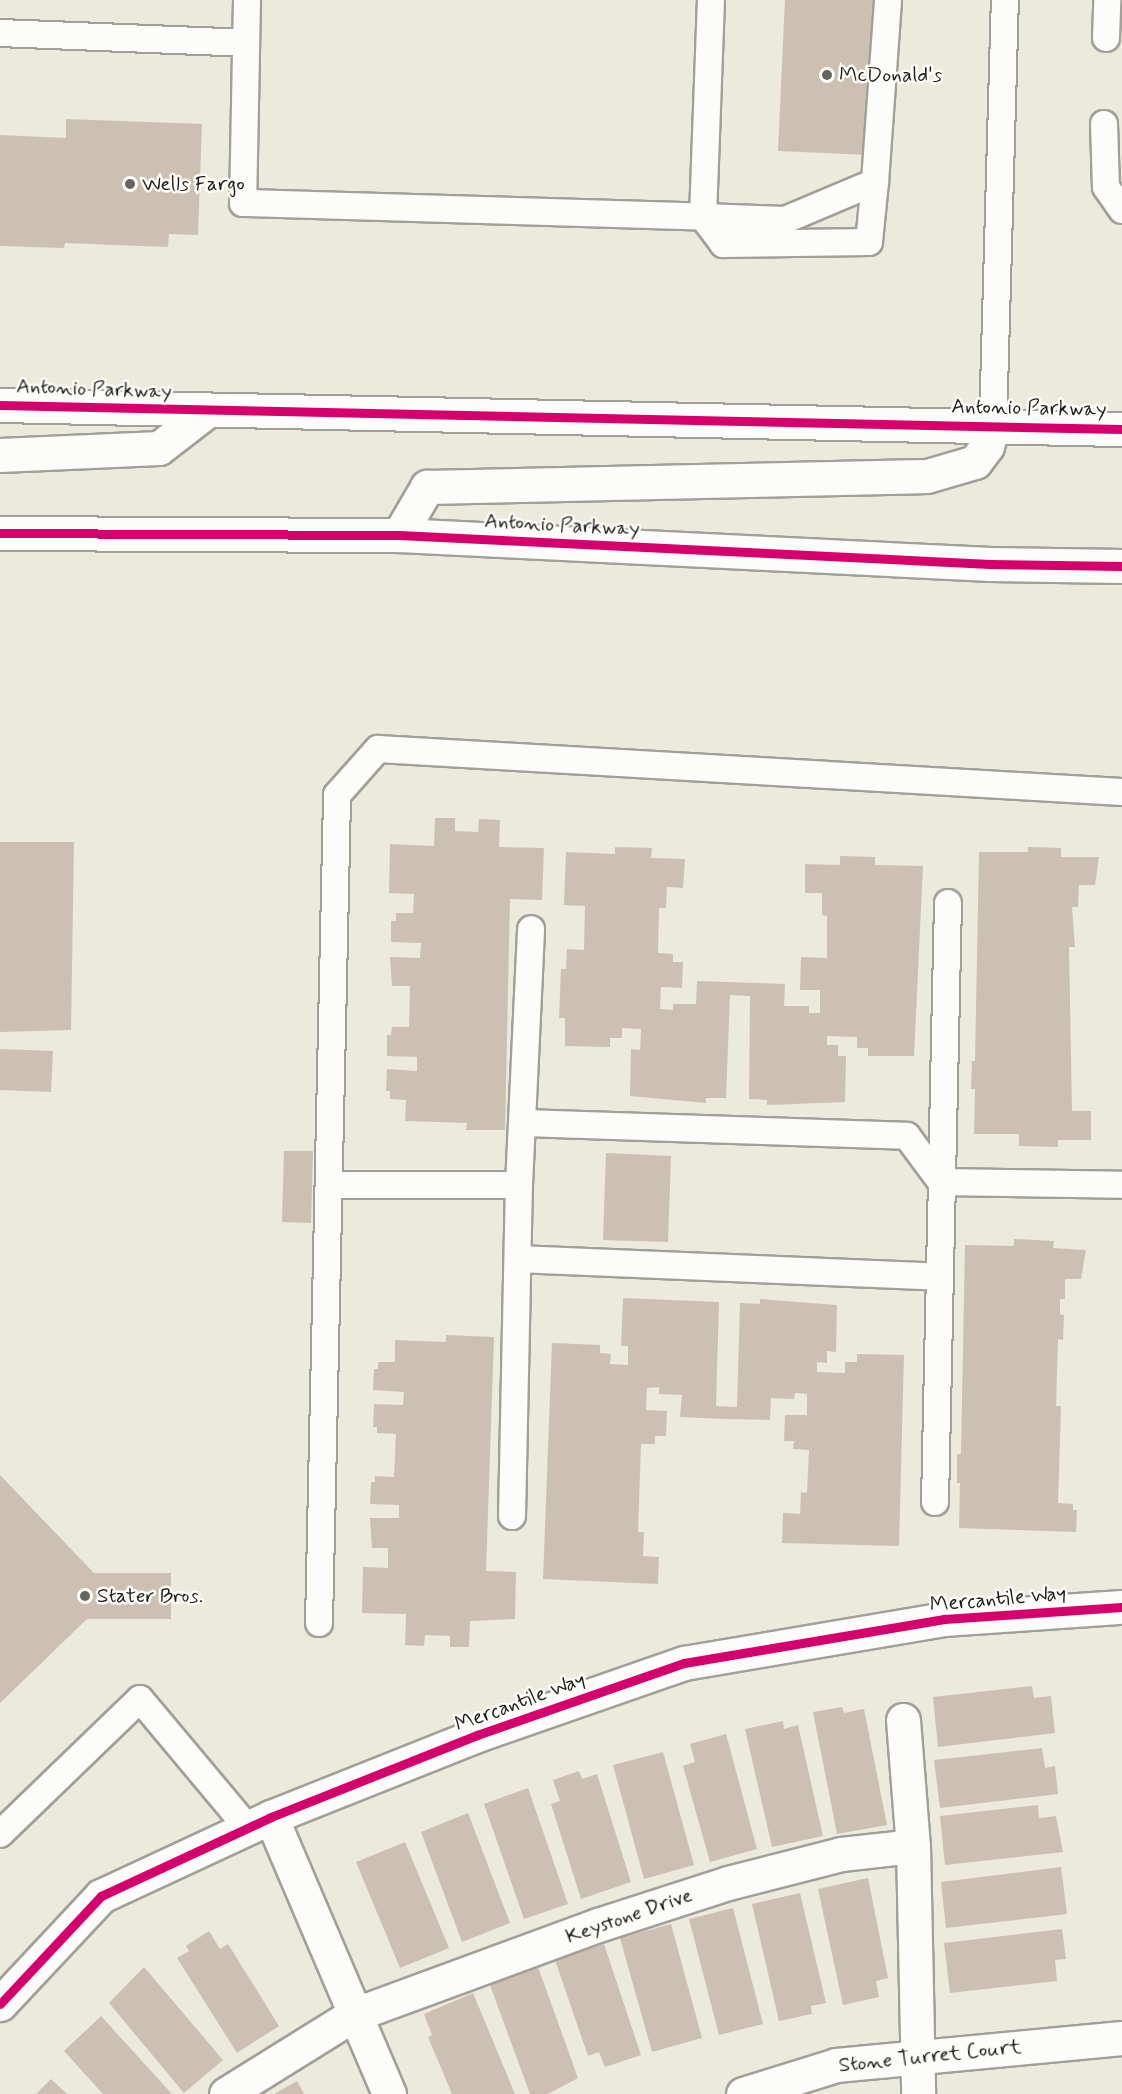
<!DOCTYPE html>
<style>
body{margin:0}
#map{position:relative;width:1122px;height:2094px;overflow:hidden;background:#ece9dd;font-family:Mynerve,sans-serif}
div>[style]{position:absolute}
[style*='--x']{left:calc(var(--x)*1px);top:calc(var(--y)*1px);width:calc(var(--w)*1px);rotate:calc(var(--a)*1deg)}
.building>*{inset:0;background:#ccc0b3}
.roads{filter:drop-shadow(2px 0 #a19f98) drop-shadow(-2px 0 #a19f98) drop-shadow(0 2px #a19f98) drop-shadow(0 -2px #a19f98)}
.lane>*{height:26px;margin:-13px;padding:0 13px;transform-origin:13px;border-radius:13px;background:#fcfcfa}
.street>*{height:33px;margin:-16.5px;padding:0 16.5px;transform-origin:16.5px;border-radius:16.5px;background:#fcfcfa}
.primary>*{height:33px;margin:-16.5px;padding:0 16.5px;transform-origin:16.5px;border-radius:16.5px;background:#fcfcfa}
.cycleway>*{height:9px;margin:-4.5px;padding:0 4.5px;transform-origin:4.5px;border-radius:4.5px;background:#d6006c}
.dots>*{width:16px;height:16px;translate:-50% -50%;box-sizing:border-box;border:3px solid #fdfcf7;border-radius:50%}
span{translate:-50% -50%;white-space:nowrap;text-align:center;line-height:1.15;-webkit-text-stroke:5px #fdfcf7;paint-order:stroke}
.poi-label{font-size:21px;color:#1c1c1c}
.left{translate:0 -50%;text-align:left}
.street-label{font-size:21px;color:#1c1c1c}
</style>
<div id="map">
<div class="building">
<i style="clip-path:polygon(785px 0,876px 0,870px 155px,778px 151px)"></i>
<i style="clip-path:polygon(66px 119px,202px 124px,198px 235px,169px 234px,168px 247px,65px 243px,64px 248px,0 246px,0 135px,66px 138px)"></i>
<i style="clip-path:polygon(435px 818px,455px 818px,455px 831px,478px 832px,479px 819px,500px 820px,499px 847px,544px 848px,542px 900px,510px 899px,505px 1130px,466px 1130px,467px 1123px,405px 1121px,406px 1100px,390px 1099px,390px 1091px,386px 1091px,387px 1069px,417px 1071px,417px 1057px,387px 1056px,387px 1035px,391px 1035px,392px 1027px,409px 1027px,410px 986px,392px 986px,390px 957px,420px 958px,421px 943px,391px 942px,391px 921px,396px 921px,396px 913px,413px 913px,414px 894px,389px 893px,390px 844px,434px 846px)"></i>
<i style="clip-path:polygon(0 842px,74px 842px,71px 1030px,0 1032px)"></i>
<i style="clip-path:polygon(615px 847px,652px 848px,651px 858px,685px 859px,683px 888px,667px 887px,666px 908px,659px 908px,658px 953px,673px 954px,673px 962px,683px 962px,682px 988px,661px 987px,660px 1009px,673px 1010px,673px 1004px,696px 1004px,697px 981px,785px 984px,784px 1006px,809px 1006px,809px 1013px,820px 1013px,820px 990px,800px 990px,801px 957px,827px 958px,827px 916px,822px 915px,822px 893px,805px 893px,805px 864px,840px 865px,840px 856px,875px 857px,875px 865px,923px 866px,914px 1056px,868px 1056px,868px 1048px,857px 1048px,857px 1037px,827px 1036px,827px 1045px,838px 1045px,838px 1056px,846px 1056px,845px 1102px,767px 1105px,767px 1100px,749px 1099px,750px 996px,730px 995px,726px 1098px,706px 1098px,706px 1103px,630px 1096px,631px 1049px,640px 1050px,641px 1029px,622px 1028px,622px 1038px,610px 1038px,610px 1047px,565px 1046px,565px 1018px,559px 1018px,561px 969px,566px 969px,567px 949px,584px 950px,585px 906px,564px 905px,566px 852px,615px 854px)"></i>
<i style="clip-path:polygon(1028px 847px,1061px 848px,1061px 857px,1099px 857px,1095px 885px,1079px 885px,1078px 907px,1072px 907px,1075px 947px,1069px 947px,1072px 1111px,1091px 1111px,1091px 1140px,1058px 1140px,1058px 1147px,1019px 1146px,1019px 1134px,974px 1134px,975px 1089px,971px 1089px,972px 1061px,975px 1061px,979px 852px,1028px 852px)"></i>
<i style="clip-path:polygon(0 1049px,53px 1051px,51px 1092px,0 1090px)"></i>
<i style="clip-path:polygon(284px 1151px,313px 1151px,311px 1223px,282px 1222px)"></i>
<i style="clip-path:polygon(606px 1153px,671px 1156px,668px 1242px,603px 1240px)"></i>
<i style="clip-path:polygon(1014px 1239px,1054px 1241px,1053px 1248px,1086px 1250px,1081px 1279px,1065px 1279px,1065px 1299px,1060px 1299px,1060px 1314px,1064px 1315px,1063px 1340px,1058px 1339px,1056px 1406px,1061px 1406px,1058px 1503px,1073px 1504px,1073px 1510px,1077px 1510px,1076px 1532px,959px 1528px,960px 1483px,957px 1483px,957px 1454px,961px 1454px,965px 1245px,1014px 1246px)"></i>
<i style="clip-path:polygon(623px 1298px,719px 1302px,716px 1406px,737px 1407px,740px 1303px,760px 1304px,760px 1299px,837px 1305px,836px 1352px,827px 1351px,827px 1363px,817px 1362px,817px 1372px,845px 1373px,845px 1362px,857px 1362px,857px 1354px,904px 1355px,899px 1546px,782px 1543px,783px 1513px,800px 1514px,801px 1492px,807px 1493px,809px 1450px,793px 1449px,794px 1441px,784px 1441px,785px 1415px,807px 1415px,807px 1394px,795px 1393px,794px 1399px,771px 1398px,770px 1420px,725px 1419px,680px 1417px,682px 1395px,659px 1394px,659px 1387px,647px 1388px,646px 1410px,667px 1411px,666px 1436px,655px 1436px,655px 1444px,641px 1444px,638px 1532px,644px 1532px,643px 1556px,659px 1557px,658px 1584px,543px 1579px,552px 1343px,600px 1345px,600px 1353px,611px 1354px,610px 1364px,628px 1365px,628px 1346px,621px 1346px)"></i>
<i style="clip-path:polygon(446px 1335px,494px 1337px,486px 1571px,516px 1572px,515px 1619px,470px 1621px,469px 1647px,450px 1647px,450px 1636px,425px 1635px,424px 1646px,405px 1645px,406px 1614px,362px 1613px,363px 1567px,388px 1568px,388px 1548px,372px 1548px,370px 1518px,399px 1518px,399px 1505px,370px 1504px,371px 1482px,375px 1482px,375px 1476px,394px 1477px,396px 1434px,377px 1433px,377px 1427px,373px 1427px,374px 1404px,403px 1405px,404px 1392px,373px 1390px,374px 1369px,378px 1369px,378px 1362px,395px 1362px,395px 1340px,446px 1342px)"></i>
<i style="clip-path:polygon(0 1475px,94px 1573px,171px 1573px,171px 1619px,87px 1619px,0 1703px)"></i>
<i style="clip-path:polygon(1032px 1686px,1034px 1698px,1051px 1696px,1055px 1733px,938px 1747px,933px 1697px)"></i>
<i style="clip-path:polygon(842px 1707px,844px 1713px,864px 1709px,887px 1825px,837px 1834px,813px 1712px)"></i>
<i style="clip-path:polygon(783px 1721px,784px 1729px,798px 1725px,823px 1836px,772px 1847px,745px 1729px)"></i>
<i style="clip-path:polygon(726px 1734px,757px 1849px,710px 1862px,683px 1766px,695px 1762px,690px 1744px)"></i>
<i style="clip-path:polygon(1042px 1748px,1045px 1768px,1055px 1766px,1058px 1794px,940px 1808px,934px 1760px)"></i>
<i style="clip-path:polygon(663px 1752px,694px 1865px,644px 1879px,613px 1765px)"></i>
<i style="clip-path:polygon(579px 1771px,582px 1779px,597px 1774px,631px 1882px,581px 1899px,551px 1804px,560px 1801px,553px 1780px)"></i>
<i style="clip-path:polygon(528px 1788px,568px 1904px,524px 1919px,484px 1804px)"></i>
<i style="clip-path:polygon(1038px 1805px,1039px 1818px,1056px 1816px,1063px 1852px,945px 1865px,940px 1816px)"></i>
<i style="clip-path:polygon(468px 1813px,510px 1923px,462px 1942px,421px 1832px)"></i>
<i style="clip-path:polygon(405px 1842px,449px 1948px,400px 1968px,356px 1862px)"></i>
<i style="clip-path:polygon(1061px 1867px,1067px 1914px,946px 1928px,941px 1882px)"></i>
<i style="clip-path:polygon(868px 1878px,888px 1978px,876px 1981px,879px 1997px,843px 2005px,818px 1889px)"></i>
<i style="clip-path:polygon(800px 1893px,826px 2003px,811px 2006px,812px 2014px,779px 2021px,752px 1904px)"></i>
<i style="clip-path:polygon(733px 1908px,763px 2024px,719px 2035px,689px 1919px)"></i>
<i style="clip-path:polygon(671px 1924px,702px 2038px,652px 2052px,620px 1938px)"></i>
<i style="clip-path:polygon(1062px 1929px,1066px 1959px,1055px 1960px,1057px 1981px,950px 1993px,944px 1943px)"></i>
<i style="clip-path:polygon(209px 1931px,220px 1949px,228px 1944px,279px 2026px,237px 2053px,177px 1958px,189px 1951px,186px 1946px)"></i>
<i style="clip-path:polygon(604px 1944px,641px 2055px,605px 2067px,599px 2052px,588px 2056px,555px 1960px)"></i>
<i style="clip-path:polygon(144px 1967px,223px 2060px,184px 2093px,109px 2003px)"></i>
<i style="clip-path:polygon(538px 1967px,578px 2078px,548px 2094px,530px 2094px,490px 1985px)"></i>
<i style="clip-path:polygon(473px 1993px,515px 2094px,452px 2094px,428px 2037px,432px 2035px,424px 2014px)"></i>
<i style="clip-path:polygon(101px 2016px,172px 2094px,103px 2094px,64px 2051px)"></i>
<i style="clip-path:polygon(51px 2079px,67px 2094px,36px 2094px)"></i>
<i style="clip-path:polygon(297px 2081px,304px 2094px,274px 2094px)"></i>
</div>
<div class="roads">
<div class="lane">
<i style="--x:247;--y:0;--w:203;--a:91.1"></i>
<i style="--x:243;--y:203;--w:460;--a:1.7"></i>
<i style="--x:703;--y:217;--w:217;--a:-87.9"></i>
<i style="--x:0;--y:33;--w:246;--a:2.3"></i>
<i style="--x:1106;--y:38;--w:38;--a:-88"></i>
<i style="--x:1104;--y:124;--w:63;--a:88.2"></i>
<i style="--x:1106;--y:187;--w:28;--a:55"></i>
<i style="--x:703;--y:217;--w:82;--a:2.1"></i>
<i style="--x:785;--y:220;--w:98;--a:-22.9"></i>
<i style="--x:875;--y:182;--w:182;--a:-85.9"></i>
<i style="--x:703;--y:217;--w:34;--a:53"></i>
<i style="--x:723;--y:244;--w:146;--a:-0.8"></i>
<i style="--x:869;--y:242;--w:60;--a:-84.3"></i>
<i style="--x:993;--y:425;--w:425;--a:-88.4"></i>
<i style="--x:522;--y:1123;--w:385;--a:1.9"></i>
<i style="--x:907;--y:1136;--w:57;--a:53.5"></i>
<i style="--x:941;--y:1182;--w:181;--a:0.9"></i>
<i style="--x:329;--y:1185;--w:190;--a:0"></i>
<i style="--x:518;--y:1259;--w:421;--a:2.4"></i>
<i style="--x:935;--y:1502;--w:599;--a:-88.76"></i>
<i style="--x:512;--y:1516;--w:331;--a:-88.8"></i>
<i style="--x:519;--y:1185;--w:256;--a:-87.3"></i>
<i style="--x:319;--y:1623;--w:828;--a:-88.75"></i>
<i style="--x:337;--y:795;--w:62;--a:-48.3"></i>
<i style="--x:378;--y:749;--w:745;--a:3.31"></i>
<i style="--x:0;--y:1834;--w:194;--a:-44"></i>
<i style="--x:140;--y:1699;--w:168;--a:50.1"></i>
</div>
<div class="street">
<i style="--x:903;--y:1720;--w:126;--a:85.5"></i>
<i style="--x:913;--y:1846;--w:248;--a:88.8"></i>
<i style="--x:271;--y:1817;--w:301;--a:66.9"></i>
<i style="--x:0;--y:2004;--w:148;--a:-46.9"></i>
<i style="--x:101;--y:1896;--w:187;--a:-24.9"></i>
<i style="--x:271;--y:1817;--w:222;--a:-21.7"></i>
<i style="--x:477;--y:1735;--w:219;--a:-19.2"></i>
<i style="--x:684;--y:1663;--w:264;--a:-9.6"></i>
<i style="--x:944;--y:1619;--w:178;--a:-3.9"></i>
<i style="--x:226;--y:2094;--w:150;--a:-31.9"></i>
<i style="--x:353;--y:2015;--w:261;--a:-20.2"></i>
<i style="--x:598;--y:1925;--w:137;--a:-17.9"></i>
<i style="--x:728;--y:1883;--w:117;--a:-14.4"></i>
<i style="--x:841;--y:1854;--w:72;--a:-6.3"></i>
<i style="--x:743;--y:2094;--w:97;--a:-17.3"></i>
<i style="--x:836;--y:2065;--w:287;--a:-5.4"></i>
</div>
<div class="primary">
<i style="--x:0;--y:405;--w:1122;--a:1.23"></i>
<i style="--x:0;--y:455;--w:159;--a:-2.5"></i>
<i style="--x:159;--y:448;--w:61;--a:-37.6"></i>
<i style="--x:0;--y:533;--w:399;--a:0.3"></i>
<i style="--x:399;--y:535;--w:592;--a:2.81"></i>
<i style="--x:990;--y:564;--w:132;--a:0.9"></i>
<i style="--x:399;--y:535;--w:56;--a:-59.7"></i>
<i style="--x:427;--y:487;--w:500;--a:-1.26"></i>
<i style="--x:927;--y:476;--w:50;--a:-16.3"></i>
<i style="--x:975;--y:462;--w:20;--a:-53"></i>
<i style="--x:987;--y:446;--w:22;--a:-74"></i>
</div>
</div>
<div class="cycleway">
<i style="--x:0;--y:405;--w:1122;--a:1.23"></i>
<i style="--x:0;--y:533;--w:399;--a:0.3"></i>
<i style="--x:399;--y:535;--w:592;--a:2.81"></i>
<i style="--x:990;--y:564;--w:132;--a:0.9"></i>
<i style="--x:0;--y:2004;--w:148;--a:-46.9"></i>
<i style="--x:101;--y:1896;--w:187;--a:-24.9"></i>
<i style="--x:271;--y:1817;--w:222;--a:-21.7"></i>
<i style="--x:477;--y:1735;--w:219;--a:-19.2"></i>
<i style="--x:684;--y:1663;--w:264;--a:-9.6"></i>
<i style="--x:944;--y:1619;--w:178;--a:-3.9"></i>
</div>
<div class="dots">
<i style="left:827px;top:75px;background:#656460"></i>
<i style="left:130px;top:184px;background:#656460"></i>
<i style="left:85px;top:1596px;background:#656460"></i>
</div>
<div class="poi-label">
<span class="left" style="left:839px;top:75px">McDonald's</span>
<span class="left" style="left:142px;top:184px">Wells Fargo</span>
<span class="left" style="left:97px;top:1596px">Stater Bros.</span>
</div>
<div class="street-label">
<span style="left:94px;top:389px;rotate:2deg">Antonio Parkway</span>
<span style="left:1029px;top:408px;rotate:1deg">Antonio Parkway</span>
<span style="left:562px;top:525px;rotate:3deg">Antonio Parkway</span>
<span style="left:998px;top:1599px;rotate:-5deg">Mercantile Way</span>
<span style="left:520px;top:1702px;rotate:-20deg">Mercantile Way</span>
<span style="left:629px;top:1916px;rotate:-19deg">Keystone Drive</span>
<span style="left:930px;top:2056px;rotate:-6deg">Stone Turret Court</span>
</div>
</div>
